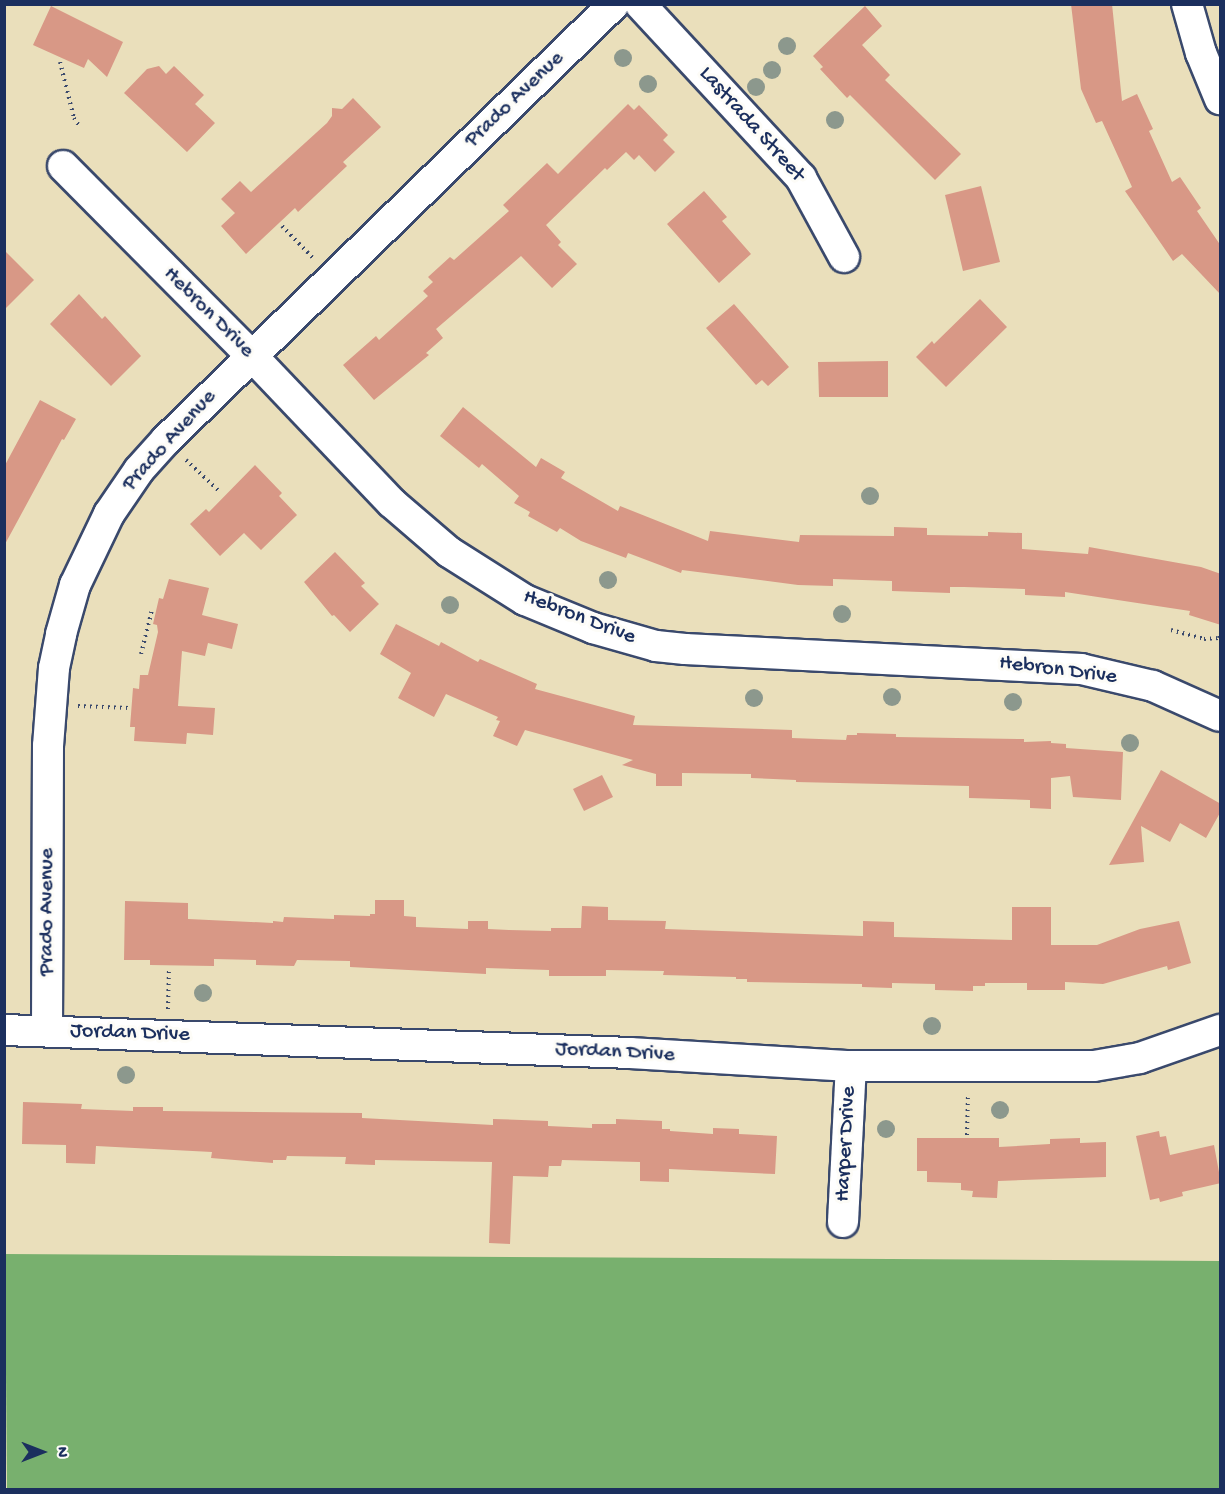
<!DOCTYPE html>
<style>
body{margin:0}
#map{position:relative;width:1225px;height:1494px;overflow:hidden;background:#eadfbb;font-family:"Gochi Hand",sans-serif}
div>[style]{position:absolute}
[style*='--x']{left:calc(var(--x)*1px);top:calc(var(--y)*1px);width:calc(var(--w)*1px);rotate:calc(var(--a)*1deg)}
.forest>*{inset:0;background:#78b06e}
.building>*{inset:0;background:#d89886}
.path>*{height:4px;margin-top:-2px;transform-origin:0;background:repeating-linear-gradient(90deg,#3a496c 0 1.5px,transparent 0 6px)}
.roads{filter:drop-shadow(2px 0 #3a496c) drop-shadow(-2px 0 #3a496c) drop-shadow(0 2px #3a496c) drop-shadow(0 -2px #3a496c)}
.minor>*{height:30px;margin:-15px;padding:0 15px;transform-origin:15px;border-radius:15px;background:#fff}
.trees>*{width:18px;height:18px;margin:-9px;border-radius:50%;background:#8c988d}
span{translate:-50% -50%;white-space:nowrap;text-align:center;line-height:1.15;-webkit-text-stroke:6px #fdfcf7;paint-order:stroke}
.street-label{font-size:22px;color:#1b2f5e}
.frame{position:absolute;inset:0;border:6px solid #1b2f5e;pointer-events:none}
.north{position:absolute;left:12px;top:1422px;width:60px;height:60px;-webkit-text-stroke:4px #fdfcf7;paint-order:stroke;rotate:90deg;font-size:16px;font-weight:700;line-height:24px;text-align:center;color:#1b2f5e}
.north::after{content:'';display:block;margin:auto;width:21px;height:27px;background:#1b2f5e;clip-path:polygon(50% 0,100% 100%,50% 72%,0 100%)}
</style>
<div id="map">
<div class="forest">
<i style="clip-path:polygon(5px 1254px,1220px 1261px,1220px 1489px,7px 1489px)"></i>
</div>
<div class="building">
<i style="clip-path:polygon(1071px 4px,1112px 4px,1122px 101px,1137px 94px,1153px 129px,1149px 131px,1172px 182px,1180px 177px,1201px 208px,1197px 211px,1221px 246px,1221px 295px,1182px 254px,1173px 261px,1125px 191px,1132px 187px,1102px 121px,1096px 123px,1081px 89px)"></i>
<i style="clip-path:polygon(51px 6px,123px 42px,107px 77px,88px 59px,84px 68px,33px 45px)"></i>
<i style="clip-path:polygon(865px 6px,882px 26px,862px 45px,890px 75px,885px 80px,961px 154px,935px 180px,850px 95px,847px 98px,820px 69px,823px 67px,813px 56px)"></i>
<i style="clip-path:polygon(159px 66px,166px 74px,174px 66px,204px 95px,195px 104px,215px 123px,187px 152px,124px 93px,147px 69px)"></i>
<i style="clip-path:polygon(353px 98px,381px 127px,343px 162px,347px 166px,298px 212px,295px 208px,246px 254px,221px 226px,235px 213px,221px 199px,240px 181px,251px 192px,327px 123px,332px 116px,332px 108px,342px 109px)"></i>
<i style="clip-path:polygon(628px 104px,634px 110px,639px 105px,668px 135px,663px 140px,675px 152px,655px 172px,639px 155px,634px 160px,626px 152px,607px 170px,605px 168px,546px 225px,561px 242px,558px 245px,577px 264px,552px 288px,521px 256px,436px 329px,443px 338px,426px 353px,429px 355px,374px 400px,343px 365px,376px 336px,379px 340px,428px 296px,423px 291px,433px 282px,428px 277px,450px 257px,454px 260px,509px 211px,503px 205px,547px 163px,558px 174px)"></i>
<i style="clip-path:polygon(981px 186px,1000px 262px,963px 271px,945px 195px)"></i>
<i style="clip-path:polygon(704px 191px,727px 217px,722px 221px,751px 254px,719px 283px,667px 224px)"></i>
<i style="clip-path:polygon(4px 250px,34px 280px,4px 310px)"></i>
<i style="clip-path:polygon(79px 294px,102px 319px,105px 316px,141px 356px,111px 386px,50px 324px)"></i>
<i style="clip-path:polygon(980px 299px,1007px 327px,946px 387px,916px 357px,932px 341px,934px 344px)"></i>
<i style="clip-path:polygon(734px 304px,789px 367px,768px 386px,762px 380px,756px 385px,706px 328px)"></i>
<i style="clip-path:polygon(888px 361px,888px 397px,819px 397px,818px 362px)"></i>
<i style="clip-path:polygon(40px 400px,76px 419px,64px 440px,62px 439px,4px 546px,4px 467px)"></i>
<i style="clip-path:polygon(463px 407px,536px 467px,541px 458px,565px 472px,561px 478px,618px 511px,620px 506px,708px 541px,710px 531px,799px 542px,800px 535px,894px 536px,894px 527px,927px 528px,927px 535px,988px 536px,988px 532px,1022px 533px,1022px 549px,1088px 554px,1089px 547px,1201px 567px,1221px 574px,1221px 625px,1189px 615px,1190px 611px,1065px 592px,1065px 597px,1025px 595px,1025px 589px,964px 587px,950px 587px,950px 593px,892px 591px,892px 581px,833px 579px,833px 586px,798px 585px,682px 570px,681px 573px,628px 553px,626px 558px,581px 541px,560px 528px,557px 532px,528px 516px,530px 512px,514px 503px,519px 496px,482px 464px,479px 468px,440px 436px)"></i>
<i style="clip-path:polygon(255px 465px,282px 493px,279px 496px,297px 515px,261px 550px,244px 533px,220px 556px,190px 524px,206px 509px,209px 512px)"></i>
<i style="clip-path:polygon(335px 552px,365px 583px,361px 586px,379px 604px,350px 632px,334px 615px,332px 616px,304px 582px)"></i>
<i style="clip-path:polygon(169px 579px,209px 588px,202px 615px,238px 624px,232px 649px,208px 643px,205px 656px,182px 651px,178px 706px,215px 708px,213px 735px,187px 733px,186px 744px,134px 741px,135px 727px,130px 727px,133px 688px,139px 689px,140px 675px,148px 675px,158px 632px,157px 625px,153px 624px,159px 598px,163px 599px)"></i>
<i style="clip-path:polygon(396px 624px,439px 646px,441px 642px,478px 662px,480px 659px,537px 684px,535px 689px,635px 716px,633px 725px,792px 730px,792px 738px,846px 740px,847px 735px,857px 735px,857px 733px,896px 734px,896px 737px,1024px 739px,1024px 742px,1051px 741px,1051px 743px,1066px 744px,1066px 748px,1123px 752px,1121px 800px,1073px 797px,1070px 776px,1051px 778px,1051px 809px,1030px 808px,1030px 800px,969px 798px,969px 786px,796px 782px,796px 780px,751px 778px,751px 774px,682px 773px,682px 786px,656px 786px,656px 774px,622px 765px,633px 760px,525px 730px,517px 746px,493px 736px,500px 721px,496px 720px,498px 717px,446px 694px,434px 717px,398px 698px,411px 673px,380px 654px)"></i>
<i style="clip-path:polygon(1161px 770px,1221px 804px,1221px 811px,1206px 838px,1180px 823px,1170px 842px,1141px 826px,1144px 862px,1109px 865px)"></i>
<i style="clip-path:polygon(602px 775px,613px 797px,584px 811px,573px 789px)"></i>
<i style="clip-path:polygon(375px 900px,404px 900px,404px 916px,416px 917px,416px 927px,468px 929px,468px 921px,488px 921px,488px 929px,509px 930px,551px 931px,551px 928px,581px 928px,582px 906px,608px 907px,608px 920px,666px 921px,665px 929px,863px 936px,863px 921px,894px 922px,894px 937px,1012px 940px,1012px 907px,1051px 907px,1051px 945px,1097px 945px,1140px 929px,1179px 921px,1191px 963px,1168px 970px,1167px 966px,1103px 984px,1065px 982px,1065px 990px,1027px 990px,1027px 983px,985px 983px,985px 986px,973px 986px,973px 991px,935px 990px,935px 984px,892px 983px,892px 988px,862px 987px,862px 984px,747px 982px,747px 979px,736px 979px,736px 977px,663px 975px,664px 971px,606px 970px,606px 976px,549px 976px,549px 970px,486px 968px,486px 974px,350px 967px,350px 961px,297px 960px,294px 966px,256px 965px,256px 960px,214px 959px,214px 966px,150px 965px,150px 960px,124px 960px,125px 901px,188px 903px,188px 919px,273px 923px,273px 921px,283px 922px,284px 917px,334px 919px,334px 915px,370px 916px,370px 914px,375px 914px)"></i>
<i style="clip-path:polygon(23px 1102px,82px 1104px,81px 1109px,133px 1111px,133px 1107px,163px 1107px,163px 1111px,362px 1113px,362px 1118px,493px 1125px,493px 1119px,548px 1121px,548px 1126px,592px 1128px,592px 1124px,616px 1124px,616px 1119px,662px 1121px,662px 1129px,670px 1129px,670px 1131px,713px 1134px,713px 1128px,739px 1129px,739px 1134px,777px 1136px,775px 1174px,669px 1169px,669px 1182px,640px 1181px,640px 1162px,562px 1160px,561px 1166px,549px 1166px,548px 1177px,513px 1176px,510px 1244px,489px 1243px,492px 1162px,375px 1160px,375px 1165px,345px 1164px,346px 1157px,287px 1156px,286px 1160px,273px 1160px,273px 1163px,211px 1158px,212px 1152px,96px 1146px,95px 1164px,66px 1163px,66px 1145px,22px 1144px)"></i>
<i style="clip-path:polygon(1159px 1131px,1160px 1137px,1166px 1136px,1170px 1155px,1214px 1145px,1221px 1183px,1182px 1192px,1183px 1196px,1160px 1202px,1159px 1198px,1150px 1200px,1136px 1136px)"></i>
<i style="clip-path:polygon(917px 1138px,999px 1138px,999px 1147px,1050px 1144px,1050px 1139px,1080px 1138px,1080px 1143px,1106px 1142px,1106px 1177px,998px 1181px,997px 1198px,972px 1197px,973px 1191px,961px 1190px,961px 1183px,927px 1182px,927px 1171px,917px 1171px)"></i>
</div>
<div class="path">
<i style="--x:60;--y:62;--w:58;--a:76"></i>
<i style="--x:74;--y:118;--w:11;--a:56"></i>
<i style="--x:282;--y:226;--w:45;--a:45.9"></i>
<i style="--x:186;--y:460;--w:44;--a:43.2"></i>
<i style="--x:1171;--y:630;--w:34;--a:15"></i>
<i style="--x:1204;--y:639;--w:15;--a:-4"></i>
<i style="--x:1219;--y:638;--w:4;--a:-76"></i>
<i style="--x:141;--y:654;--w:45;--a:-76"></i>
<i style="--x:78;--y:706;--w:51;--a:2.2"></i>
<i style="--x:168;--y:1009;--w:41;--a:-88.6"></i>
<i style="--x:967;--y:1135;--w:42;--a:-88.6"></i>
</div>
<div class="roads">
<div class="minor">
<i style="--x:640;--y:4;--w:237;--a:47.2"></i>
<i style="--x:801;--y:178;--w:90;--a:61.4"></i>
<i style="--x:1187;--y:4;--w:51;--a:74.1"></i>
<i style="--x:1201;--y:53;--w:50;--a:67.6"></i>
<i style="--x:63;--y:166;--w:267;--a:45.2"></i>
<i style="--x:251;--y:355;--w:204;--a:46.4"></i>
<i style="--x:392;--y:503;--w:75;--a:40.7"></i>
<i style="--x:449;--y:552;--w:90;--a:32.3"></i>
<i style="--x:525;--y:600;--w:74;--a:22.4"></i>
<i style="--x:593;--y:628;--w:66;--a:15.9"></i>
<i style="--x:656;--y:646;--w:29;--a:6"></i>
<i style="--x:685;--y:649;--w:397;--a:2.9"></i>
<i style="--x:1081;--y:669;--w:74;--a:13.3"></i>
<i style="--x:1153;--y:686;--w:73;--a:24.1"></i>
<i style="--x:4;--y:1030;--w:626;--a:2.1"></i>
<i style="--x:630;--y:1053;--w:221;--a:3.4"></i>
<i style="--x:851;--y:1066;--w:243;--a:0"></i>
<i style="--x:1094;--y:1066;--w:47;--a:-9.9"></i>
<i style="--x:1140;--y:1058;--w:85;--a:-19.3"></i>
<i style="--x:47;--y:1031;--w:285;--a:-89.8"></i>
<i style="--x:48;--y:746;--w:78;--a:-85.6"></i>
<i style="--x:54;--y:668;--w:35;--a:-78"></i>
<i style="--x:61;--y:634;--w:51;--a:-74.1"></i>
<i style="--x:75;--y:585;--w:79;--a:-64.4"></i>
<i style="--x:109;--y:514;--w:53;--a:-55.7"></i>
<i style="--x:139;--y:470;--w:40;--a:-48"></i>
<i style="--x:166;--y:440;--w:625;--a:-44.22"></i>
<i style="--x:843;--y:1222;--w:156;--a:-87.1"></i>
</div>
</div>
<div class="trees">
<i style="left:787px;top:46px"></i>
<i style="left:623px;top:58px"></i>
<i style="left:772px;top:70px"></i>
<i style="left:648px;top:84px"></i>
<i style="left:756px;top:87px"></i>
<i style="left:835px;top:120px"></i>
<i style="left:870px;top:496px"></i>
<i style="left:608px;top:580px"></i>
<i style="left:450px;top:605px"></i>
<i style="left:842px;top:614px"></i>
<i style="left:892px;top:697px"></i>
<i style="left:754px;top:698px"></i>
<i style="left:1013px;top:702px"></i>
<i style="left:1130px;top:743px"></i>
<i style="left:203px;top:993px"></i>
<i style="left:932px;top:1026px"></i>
<i style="left:126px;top:1075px"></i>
<i style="left:1000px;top:1110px"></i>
<i style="left:886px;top:1129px"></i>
</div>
<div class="street-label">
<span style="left:515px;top:100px;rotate:-44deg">Prado Avenue</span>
<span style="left:751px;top:125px;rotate:48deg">Lastrada Street</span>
<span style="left:208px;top:313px;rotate:45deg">Hebron Drive</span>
<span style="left:170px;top:441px;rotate:-48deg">Prado Avenue</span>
<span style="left:579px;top:618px;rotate:21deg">Hebron Drive</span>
<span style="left:1058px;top:671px;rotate:7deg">Hebron Drive</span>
<span style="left:48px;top:912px;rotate:-90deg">Prado Avenue</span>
<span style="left:130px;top:1034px;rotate:2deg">Jordan Drive</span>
<span style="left:615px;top:1053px;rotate:3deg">Jordan Drive</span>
<span style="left:847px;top:1144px;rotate:-87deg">Harper Drive</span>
</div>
<div class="frame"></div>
<div class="north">N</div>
</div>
